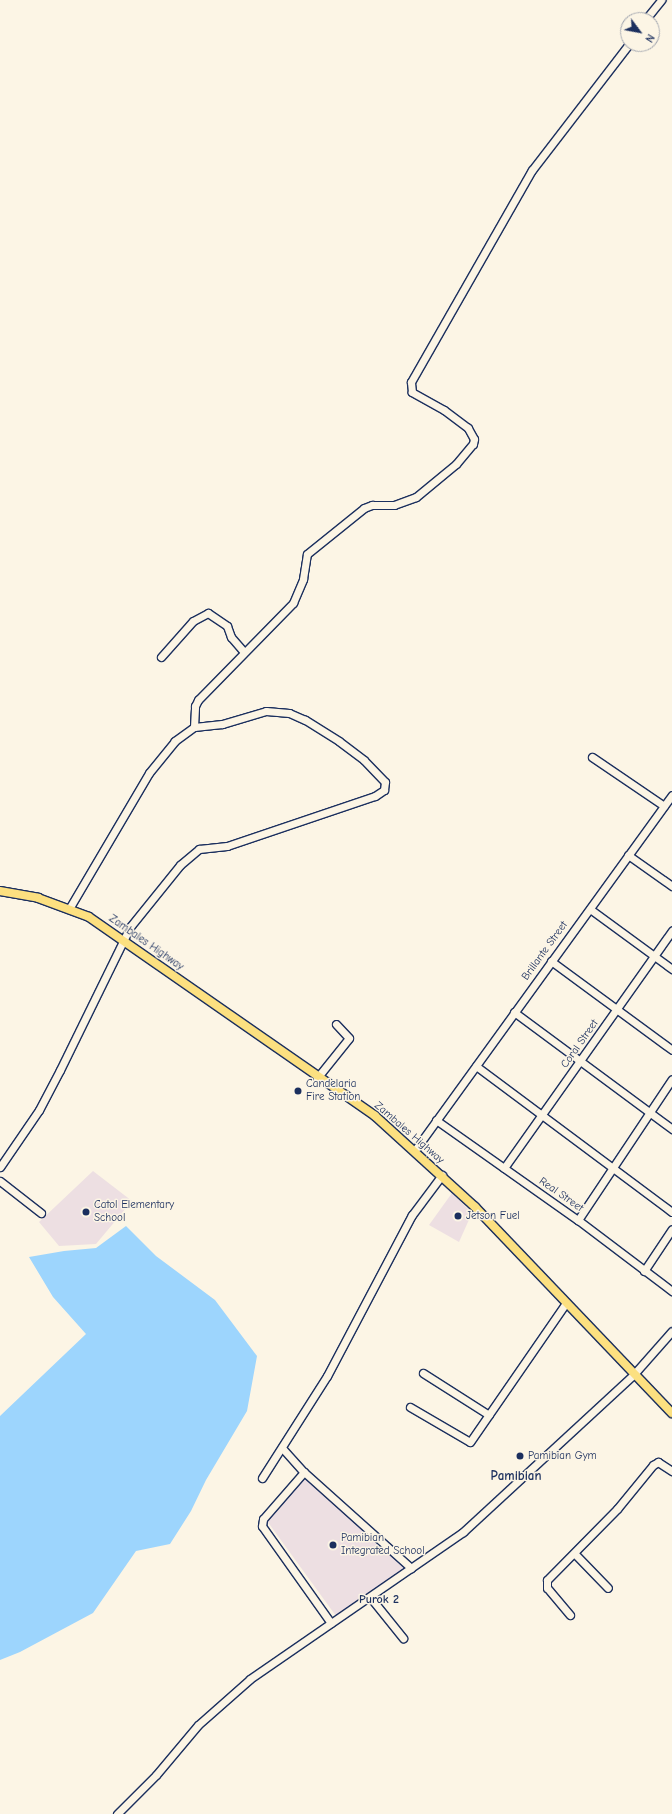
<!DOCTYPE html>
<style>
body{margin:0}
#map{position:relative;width:672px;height:1814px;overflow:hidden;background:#fcf5e5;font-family:"Comic Neue",sans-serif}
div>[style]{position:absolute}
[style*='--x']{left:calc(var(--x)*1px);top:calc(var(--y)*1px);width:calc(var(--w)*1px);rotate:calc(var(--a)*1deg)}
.built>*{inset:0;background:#eddfe2}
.water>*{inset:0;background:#9dd5fd}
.roads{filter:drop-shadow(1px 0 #1b2f5e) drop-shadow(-1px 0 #1b2f5e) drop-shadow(0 1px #1b2f5e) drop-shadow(0 -1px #1b2f5e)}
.minor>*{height:7px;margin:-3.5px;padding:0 3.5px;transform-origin:3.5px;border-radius:3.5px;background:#fcf5e5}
.major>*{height:8px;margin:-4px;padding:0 4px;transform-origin:4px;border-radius:4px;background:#fce080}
.dots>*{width:11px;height:11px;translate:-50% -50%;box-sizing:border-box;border:2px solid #fcf5e5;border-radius:50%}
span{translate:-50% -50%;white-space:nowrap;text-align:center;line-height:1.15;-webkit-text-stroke:3px #fcf5e5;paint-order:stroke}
.street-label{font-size:11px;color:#1b2f5e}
.poi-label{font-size:11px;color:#1b2f5e}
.left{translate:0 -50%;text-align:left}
.neighbourhood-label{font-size:12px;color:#1b2f5e;font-weight:700}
.quarter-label{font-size:13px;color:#1b2f5e;font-weight:700}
.north{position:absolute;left:620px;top:12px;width:40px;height:40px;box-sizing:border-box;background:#fcf5e5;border:1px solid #a2a6af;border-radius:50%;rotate:122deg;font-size:11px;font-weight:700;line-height:16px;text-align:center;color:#1b2f5e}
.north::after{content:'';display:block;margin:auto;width:14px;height:18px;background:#1b2f5e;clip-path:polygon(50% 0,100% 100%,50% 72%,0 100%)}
</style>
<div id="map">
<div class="built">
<i style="clip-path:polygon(93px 1171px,132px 1201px,96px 1244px,59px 1246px,39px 1222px)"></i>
<i style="clip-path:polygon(452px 1193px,472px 1213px,459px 1242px,429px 1225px)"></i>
<i style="clip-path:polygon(306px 1476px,407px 1569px,336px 1616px,267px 1521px)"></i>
</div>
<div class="water">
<i style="clip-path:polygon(126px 1226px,156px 1256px,215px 1300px,257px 1356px,247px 1411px,206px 1480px,191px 1511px,170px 1544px,136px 1551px,93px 1613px,20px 1652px,0 1660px,0 1416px,86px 1334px,53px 1297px,29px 1257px,64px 1251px,96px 1248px)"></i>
</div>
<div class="roads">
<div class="minor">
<i style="--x:645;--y:20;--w:26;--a:-51"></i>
<i style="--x:161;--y:657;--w:48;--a:-48.4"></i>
<i style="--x:193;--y:621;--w:17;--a:-28"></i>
<i style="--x:208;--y:613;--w:23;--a:34"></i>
<i style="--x:227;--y:626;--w:12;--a:70"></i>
<i style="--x:231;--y:637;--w:20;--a:49"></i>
<i style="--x:194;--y:727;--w:21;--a:-87"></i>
<i style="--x:195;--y:706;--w:7;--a:-63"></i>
<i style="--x:198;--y:700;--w:136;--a:-45.6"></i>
<i style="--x:293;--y:603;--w:26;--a:-67"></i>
<i style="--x:303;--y:579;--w:25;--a:-81"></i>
<i style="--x:307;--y:554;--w:73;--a:-38.9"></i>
<i style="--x:364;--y:508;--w:9;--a:-21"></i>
<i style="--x:372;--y:505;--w:22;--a:0"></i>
<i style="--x:394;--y:505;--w:23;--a:-20"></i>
<i style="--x:416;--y:497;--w:52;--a:-39.5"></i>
<i style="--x:456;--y:464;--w:26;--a:-50"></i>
<i style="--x:473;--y:444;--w:5;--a:-79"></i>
<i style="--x:474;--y:439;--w:13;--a:-119"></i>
<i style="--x:468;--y:428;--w:30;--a:-143"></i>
<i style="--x:444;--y:410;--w:37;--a:-151"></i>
<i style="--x:412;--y:392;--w:10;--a:-96"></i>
<i style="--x:411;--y:382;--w:244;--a:-60.3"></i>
<i style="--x:532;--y:170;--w:159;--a:-52.4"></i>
<i style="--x:592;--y:757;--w:87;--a:34.2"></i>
<i style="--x:628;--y:855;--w:54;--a:35.2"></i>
<i style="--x:590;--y:909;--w:102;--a:36.2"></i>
<i style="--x:551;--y:961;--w:150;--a:36.3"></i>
<i style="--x:514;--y:1012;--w:197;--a:36.5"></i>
<i style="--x:476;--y:1066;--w:244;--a:36.7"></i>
<i style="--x:317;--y:1078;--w:51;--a:-51.3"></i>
<i style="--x:349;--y:1038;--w:19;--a:-133"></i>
<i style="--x:436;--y:1120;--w:174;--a:35.2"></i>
<i style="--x:578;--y:1220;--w:118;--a:37.1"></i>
<i style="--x:415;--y:1150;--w:438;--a:-54.1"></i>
<i style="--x:0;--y:1167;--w:69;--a:-55.6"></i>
<i style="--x:39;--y:1110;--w:45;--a:-62.3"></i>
<i style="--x:60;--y:1070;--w:159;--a:-63.9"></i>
<i style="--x:130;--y:927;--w:80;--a:-51.1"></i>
<i style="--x:180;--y:865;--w:25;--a:-40"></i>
<i style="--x:199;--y:849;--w:28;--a:-6"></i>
<i style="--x:227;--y:846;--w:156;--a:-18.7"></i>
<i style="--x:375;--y:796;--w:11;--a:-34"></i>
<i style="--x:384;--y:790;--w:8;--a:-83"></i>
<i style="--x:385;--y:782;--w:30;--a:-134"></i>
<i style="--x:364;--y:760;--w:31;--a:-143"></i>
<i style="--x:339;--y:741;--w:40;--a:-148"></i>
<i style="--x:305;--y:720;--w:17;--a:-156"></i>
<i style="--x:289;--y:713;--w:23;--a:-175"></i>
<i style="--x:266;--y:711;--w:46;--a:163.5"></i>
<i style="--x:222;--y:724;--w:28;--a:174"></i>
<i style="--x:194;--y:727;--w:24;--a:144"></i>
<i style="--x:175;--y:741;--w:41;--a:129.1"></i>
<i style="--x:149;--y:773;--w:156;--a:120.5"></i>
<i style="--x:504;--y:1168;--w:291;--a:-54.7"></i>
<i style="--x:0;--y:1181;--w:52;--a:38"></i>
<i style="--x:578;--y:1220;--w:169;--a:-56.3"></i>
<i style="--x:644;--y:1271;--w:50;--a:-56.3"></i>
<i style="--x:423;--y:1373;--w:78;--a:32.5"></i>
<i style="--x:410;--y:1407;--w:69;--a:30.3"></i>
<i style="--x:470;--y:1442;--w:169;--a:-55.4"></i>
<i style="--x:283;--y:1449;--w:31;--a:48"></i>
<i style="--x:304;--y:1472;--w:144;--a:41.9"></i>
<i style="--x:304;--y:1472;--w:62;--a:131.1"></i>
<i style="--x:263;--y:1519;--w:7;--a:98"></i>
<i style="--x:262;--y:1526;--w:119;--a:54.6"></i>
<i style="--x:262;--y:1478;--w:121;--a:-57.5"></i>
<i style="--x:327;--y:1376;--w:182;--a:-62.2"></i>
<i style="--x:412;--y:1215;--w:50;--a:-53.1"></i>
<i style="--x:575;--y:1554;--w:47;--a:45.9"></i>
<i style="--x:370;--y:1597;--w:53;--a:51.2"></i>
<i style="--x:570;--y:1615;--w:35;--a:-130"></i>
<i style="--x:547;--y:1588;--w:8;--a:-90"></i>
<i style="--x:547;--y:1580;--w:100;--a:-45.4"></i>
<i style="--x:617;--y:1509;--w:57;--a:-50.7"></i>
<i style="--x:653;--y:1465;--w:6;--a:-31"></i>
<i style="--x:658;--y:1462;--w:17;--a:33"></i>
<i style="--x:117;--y:1814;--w:55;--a:-45"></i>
<i style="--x:156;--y:1775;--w:65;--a:-50"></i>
<i style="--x:198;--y:1725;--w:69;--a:-41.5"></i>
<i style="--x:250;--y:1679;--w:259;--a:-34.6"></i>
<i style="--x:463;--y:1532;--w:233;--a:-42.7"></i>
<i style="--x:634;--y:1374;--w:57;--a:-48.5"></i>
</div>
<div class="major">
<i style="--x:0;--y:891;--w:39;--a:10"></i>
<i style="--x:38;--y:898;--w:54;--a:20.4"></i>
<i style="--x:89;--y:917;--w:348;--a:34.8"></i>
<i style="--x:375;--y:1116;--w:135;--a:42.3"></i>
<i style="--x:475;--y:1207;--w:285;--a:46.3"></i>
</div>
</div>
<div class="dots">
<i style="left:298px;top:1091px;background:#1b2f5e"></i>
<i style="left:86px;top:1212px;background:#1b2f5e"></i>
<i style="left:458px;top:1216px;background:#1b2f5e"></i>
<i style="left:520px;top:1456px;background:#1b2f5e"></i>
<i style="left:333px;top:1545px;background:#1b2f5e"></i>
</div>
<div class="street-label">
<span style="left:146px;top:943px;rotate:35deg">Zambales Highway</span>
<span style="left:545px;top:951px;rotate:-54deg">Brillante Street</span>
<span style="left:580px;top:1044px;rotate:-55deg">Coral Street</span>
<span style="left:409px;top:1133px;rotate:41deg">Zambales Highway</span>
<span style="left:561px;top:1195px;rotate:35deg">Real Street</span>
</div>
<div class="poi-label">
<span class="left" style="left:306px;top:1091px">Candelaria<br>Fire Station</span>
<span class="left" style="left:94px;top:1212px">Catol Elementary<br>School</span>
<span class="left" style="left:466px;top:1216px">Jetson Fuel</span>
<span class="left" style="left:528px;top:1456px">Pamibian Gym</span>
<span class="left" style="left:341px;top:1545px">Pamibian<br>Integrated School</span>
</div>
<div class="neighbourhood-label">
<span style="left:379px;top:1600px">Purok 2</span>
</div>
<div class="quarter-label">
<span style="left:516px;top:1476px">Pamibian</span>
</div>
<div class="north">N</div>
</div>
